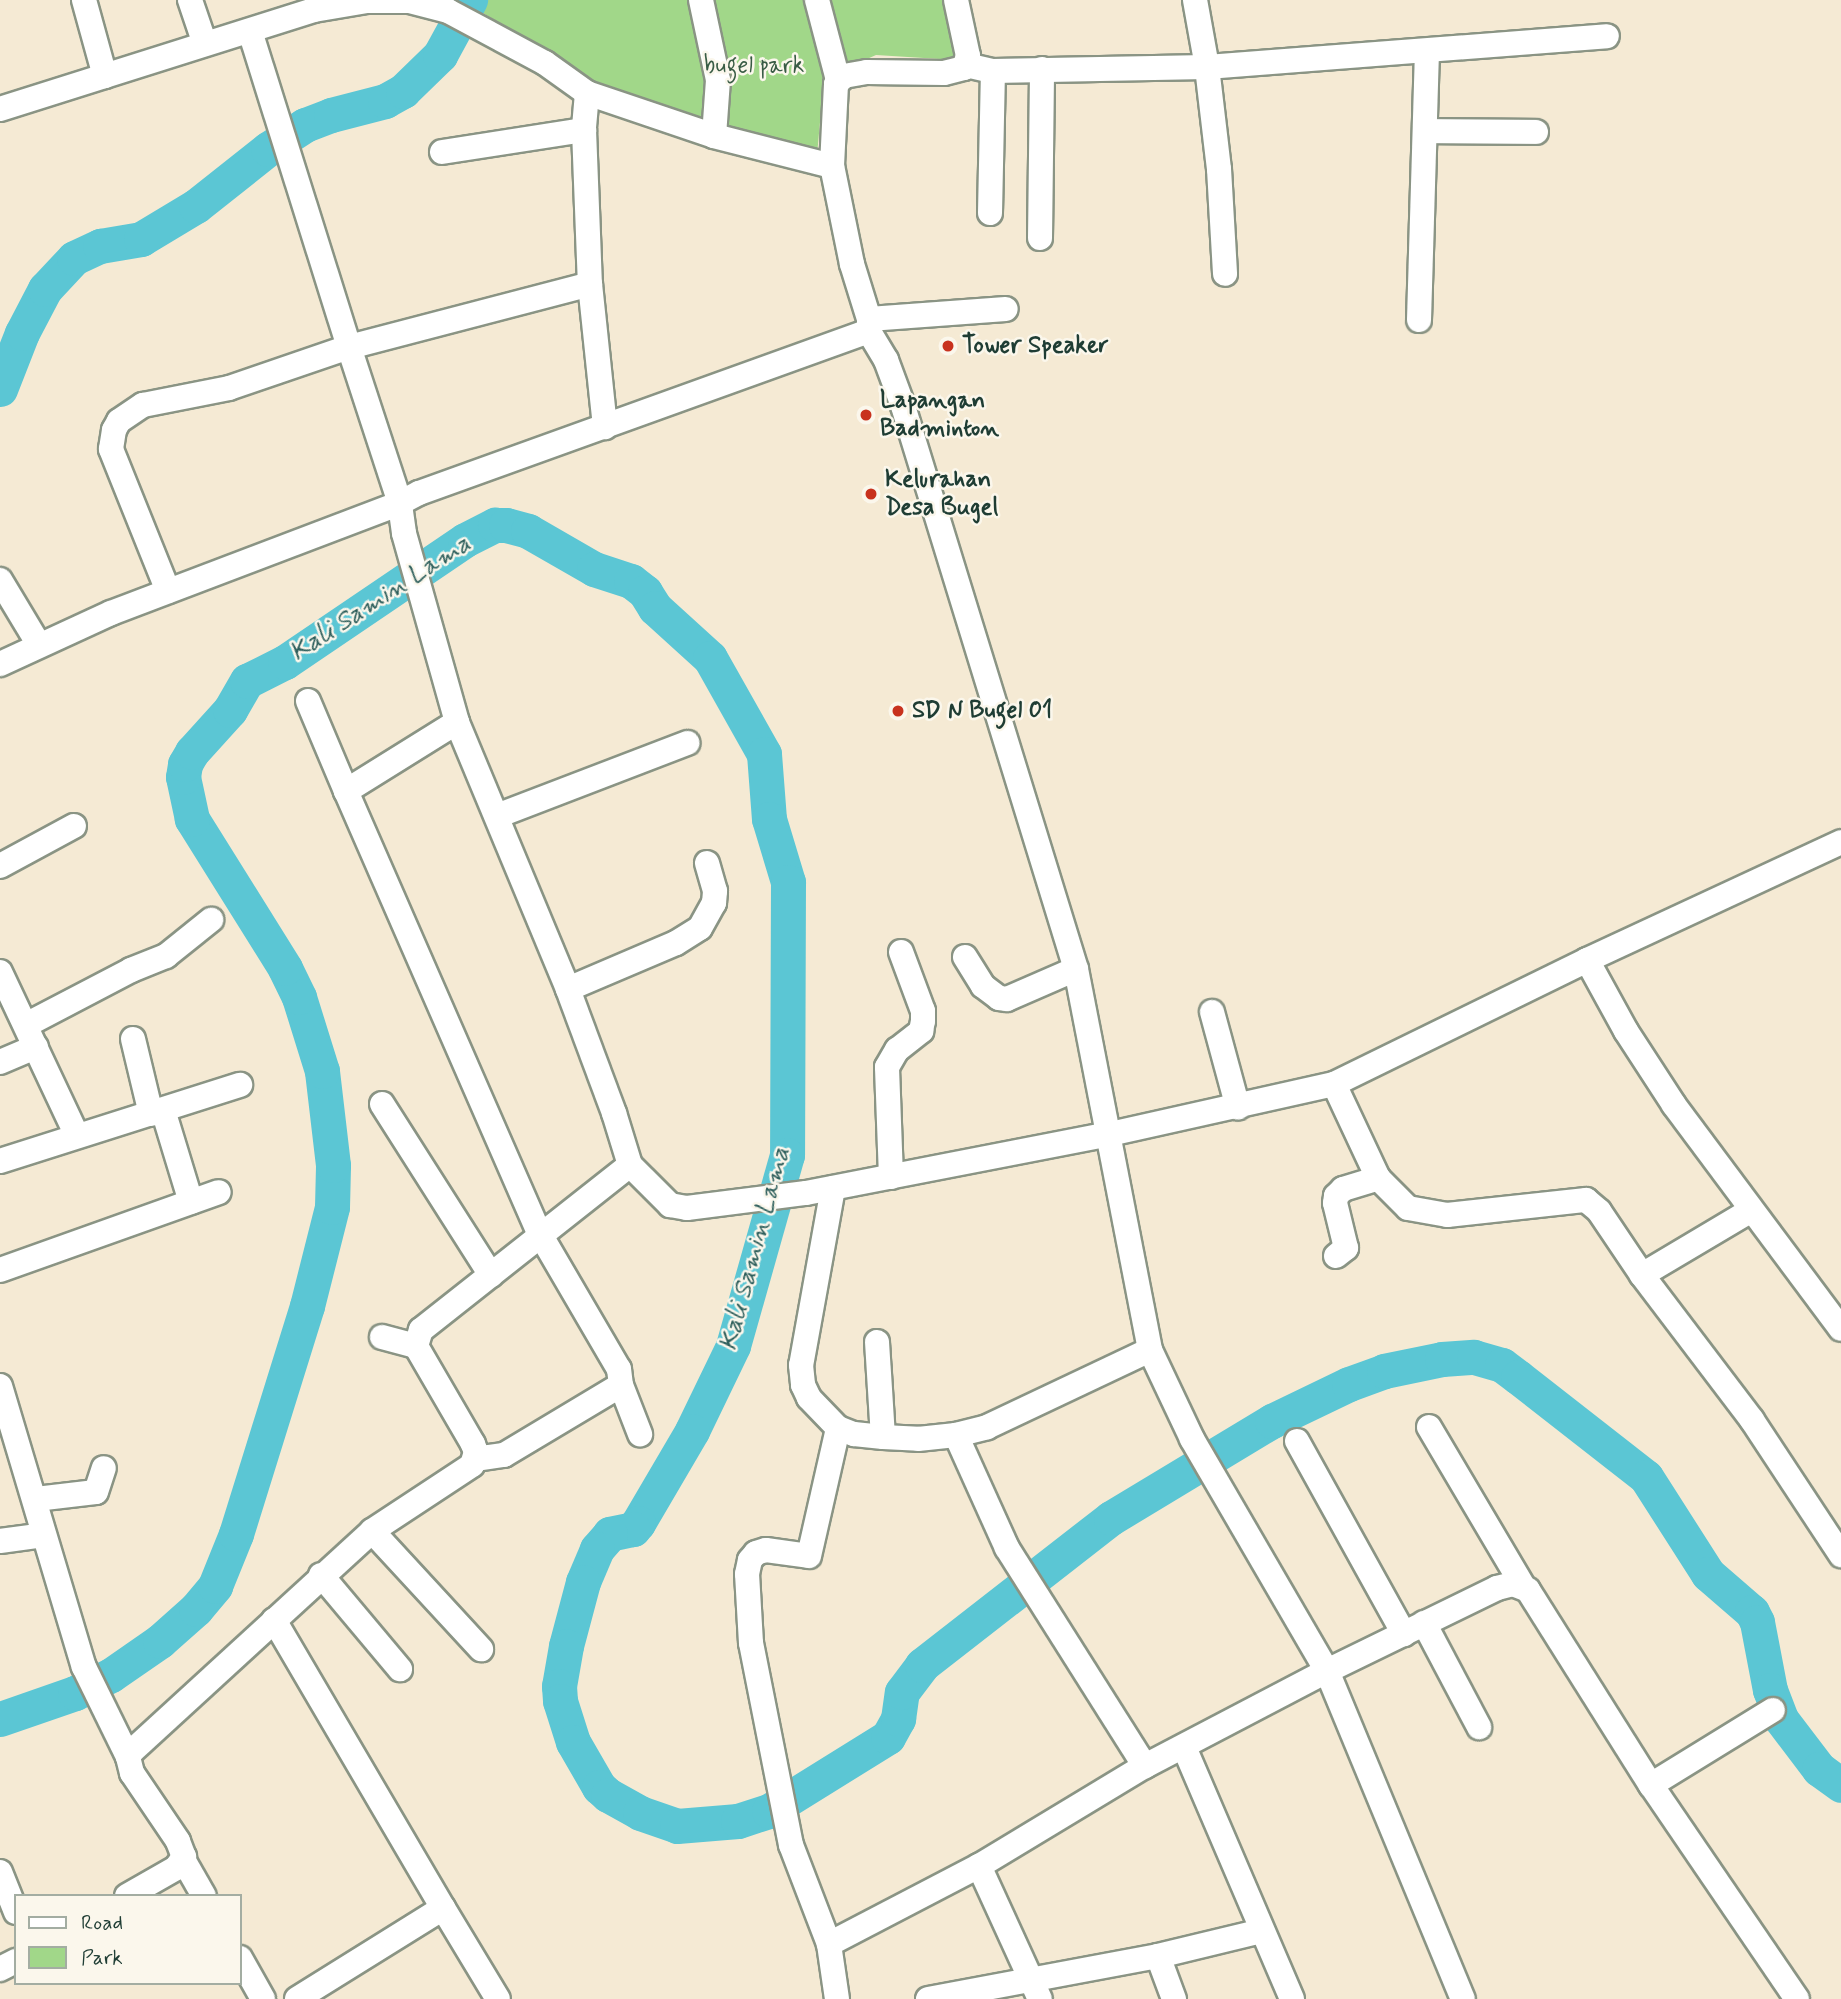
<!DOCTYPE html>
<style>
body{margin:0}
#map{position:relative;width:1841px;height:1999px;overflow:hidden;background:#f5ead4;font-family:Mynerve,sans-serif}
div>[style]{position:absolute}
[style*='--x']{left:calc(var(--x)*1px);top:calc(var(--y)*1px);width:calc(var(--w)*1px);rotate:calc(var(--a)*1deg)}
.green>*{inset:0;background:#a1d789}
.river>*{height:35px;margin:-17.5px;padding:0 17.5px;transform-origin:17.5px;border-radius:17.5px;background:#5bc6d4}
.roads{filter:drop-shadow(2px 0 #8a9484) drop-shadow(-2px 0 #8a9484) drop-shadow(0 2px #8a9484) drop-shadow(0 -2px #8a9484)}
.minor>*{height:24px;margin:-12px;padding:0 12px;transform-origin:12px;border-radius:12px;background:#fff}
.dots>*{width:19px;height:19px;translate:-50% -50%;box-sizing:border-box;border:4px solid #fbf7ec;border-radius:50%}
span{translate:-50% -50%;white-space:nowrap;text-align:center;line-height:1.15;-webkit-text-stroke:5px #fbf7ec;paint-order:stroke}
.park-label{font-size:24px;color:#395c45}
.poi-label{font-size:24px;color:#1f3d34;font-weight:700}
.left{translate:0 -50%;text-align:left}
.water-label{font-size:26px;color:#2e5f5c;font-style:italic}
.legend{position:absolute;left:14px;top:1894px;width:228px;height:91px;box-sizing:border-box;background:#fbf7ec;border:2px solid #a3ada2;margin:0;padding:9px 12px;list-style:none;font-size:21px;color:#1f3d34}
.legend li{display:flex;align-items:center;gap:14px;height:35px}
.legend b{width:35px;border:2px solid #a3ada2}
</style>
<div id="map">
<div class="green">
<i style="clip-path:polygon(446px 0,942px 0,956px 60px,876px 55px,824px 78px,817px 155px,703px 121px,592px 80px,483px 13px)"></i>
</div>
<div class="river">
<i style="--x:0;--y:389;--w:60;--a:-68.6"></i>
<i style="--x:22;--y:333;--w:50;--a:-62.4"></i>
<i style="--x:45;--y:289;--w:42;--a:-46.9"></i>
<i style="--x:74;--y:258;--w:29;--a:-25"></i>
<i style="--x:100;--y:246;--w:42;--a:-9.7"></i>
<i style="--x:141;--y:239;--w:64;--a:-31"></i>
<i style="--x:196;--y:206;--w:92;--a:-38.4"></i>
<i style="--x:268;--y:149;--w:44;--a:-33"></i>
<i style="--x:305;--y:125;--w:28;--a:-21"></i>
<i style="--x:331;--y:115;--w:56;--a:-14.5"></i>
<i style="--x:385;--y:101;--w:21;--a:-29"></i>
<i style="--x:403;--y:91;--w:52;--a:-44.2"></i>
<i style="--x:440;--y:55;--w:63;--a:-61.4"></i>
<i style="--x:0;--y:1719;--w:79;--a:-19.1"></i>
<i style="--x:75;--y:1693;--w:40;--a:-26.6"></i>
<i style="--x:111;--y:1675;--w:60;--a:-34.8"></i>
<i style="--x:160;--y:1641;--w:48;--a:-41.6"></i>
<i style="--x:196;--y:1609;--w:30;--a:-50"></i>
<i style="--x:215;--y:1586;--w:56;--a:-68"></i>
<i style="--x:236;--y:1534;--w:239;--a:-72.7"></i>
<i style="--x:307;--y:1306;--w:102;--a:-75.8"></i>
<i style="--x:332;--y:1207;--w:42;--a:-88.6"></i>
<i style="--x:333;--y:1165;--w:95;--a:-96.7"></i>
<i style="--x:322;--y:1071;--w:77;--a:-107.3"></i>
<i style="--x:299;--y:997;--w:32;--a:-116"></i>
<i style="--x:285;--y:968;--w:176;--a:-122"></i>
<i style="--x:192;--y:819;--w:43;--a:-102.1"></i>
<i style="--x:183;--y:777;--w:13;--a:-81"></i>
<i style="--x:185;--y:764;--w:14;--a:-60"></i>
<i style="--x:192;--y:752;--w:57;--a:-47.9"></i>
<i style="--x:230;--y:710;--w:34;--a:-60"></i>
<i style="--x:247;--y:681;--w:42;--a:-26.6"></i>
<i style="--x:285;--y:662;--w:217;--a:-34.1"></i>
<i style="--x:465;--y:540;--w:34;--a:-27"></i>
<i style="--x:495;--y:525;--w:11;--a:0"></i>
<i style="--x:506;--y:525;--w:23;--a:15"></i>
<i style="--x:528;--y:531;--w:76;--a:29.9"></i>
<i style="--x:594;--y:569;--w:39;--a:18"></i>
<i style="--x:631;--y:581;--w:18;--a:38"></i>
<i style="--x:645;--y:592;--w:19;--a:58"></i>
<i style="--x:655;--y:608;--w:74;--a:42.3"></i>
<i style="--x:710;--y:658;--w:110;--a:60.6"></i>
<i style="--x:764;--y:754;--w:65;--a:85.6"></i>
<i style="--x:769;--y:819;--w:66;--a:73.2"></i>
<i style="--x:788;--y:882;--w:273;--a:90.2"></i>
<i style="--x:787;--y:1155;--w:198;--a:105.8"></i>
<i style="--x:733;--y:1346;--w:94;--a:115.8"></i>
<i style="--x:692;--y:1431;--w:107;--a:120.4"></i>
<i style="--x:638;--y:1523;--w:8;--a:130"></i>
<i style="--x:633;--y:1529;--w:24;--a:168"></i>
<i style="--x:610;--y:1534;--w:20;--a:131"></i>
<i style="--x:597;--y:1549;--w:36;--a:113"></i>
<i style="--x:583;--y:1582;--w:66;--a:104.9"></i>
<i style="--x:566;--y:1646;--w:41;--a:99.9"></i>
<i style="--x:559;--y:1686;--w:15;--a:86"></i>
<i style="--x:560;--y:1701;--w:43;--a:72.4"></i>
<i style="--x:573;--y:1742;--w:52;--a:60"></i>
<i style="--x:599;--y:1787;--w:12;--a:42"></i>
<i style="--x:608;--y:1795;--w:37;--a:29"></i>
<i style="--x:640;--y:1813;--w:39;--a:19"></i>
<i style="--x:677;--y:1826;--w:61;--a:-4.7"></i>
<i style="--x:738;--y:1821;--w:33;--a:-18"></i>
<i style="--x:769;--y:1811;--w:140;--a:-31.9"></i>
<i style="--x:888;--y:1737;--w:21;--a:-61"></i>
<i style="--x:898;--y:1719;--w:27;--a:-82"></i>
<i style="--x:902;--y:1692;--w:34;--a:-53"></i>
<i style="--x:922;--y:1665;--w:239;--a:-37.9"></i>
<i style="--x:1111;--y:1518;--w:188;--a:-31.1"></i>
<i style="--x:1272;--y:1421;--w:85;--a:-25.7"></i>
<i style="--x:1349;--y:1384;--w:37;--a:-20"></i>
<i style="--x:1384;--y:1371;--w:59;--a:-11.7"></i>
<i style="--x:1442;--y:1359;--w:32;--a:-4"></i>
<i style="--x:1474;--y:1357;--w:29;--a:16"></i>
<i style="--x:1502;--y:1365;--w:20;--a:37"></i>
<i style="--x:1518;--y:1377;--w:162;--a:38"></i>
<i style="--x:1646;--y:1477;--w:115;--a:57.4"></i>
<i style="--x:1708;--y:1574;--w:58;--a:40.8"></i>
<i style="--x:1752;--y:1612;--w:11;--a:63"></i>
<i style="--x:1757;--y:1622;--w:69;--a:79.2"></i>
<i style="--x:1770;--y:1690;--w:31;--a:69"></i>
<i style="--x:1781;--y:1719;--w:63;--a:52.8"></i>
<i style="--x:1819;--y:1769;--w:27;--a:36"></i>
</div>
<div class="roads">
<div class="minor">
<i style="--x:84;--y:0;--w:79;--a:74.6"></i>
<i style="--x:190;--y:0;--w:46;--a:71.2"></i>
<i style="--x:701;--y:0;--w:82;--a:78"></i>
<i style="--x:718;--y:80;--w:56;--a:94.1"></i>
<i style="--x:817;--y:0;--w:83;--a:75.3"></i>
<i style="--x:1195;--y:0;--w:68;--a:79.8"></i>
<i style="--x:1207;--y:67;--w:103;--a:83.3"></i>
<i style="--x:1219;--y:169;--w:105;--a:86.7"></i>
<i style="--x:966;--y:65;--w:28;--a:13"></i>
<i style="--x:993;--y:71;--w:214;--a:-1.1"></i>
<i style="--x:1207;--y:67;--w:401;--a:-4.4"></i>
<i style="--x:587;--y:93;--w:37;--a:95"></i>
<i style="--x:584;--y:130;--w:154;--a:87.8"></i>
<i style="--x:590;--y:284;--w:144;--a:84"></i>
<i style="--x:0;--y:109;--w:329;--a:-17.5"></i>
<i style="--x:314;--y:10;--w:54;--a:-9.6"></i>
<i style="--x:367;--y:1;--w:42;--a:0"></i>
<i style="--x:409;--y:1;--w:40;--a:14.4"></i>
<i style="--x:448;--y:11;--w:110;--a:28.2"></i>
<i style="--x:545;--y:63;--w:52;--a:35.5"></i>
<i style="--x:587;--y:93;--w:134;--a:18.7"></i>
<i style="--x:714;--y:136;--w:122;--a:14.3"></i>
<i style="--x:1426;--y:131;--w:110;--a:0.5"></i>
<i style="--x:442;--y:152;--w:144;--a:-8.8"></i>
<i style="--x:990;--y:213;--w:142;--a:-88.8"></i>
<i style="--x:1040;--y:238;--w:169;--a:-89.3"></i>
<i style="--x:869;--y:319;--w:137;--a:-4.2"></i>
<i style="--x:1419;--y:320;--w:269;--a:-88.3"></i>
<i style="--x:868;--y:330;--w:35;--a:59"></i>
<i style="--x:886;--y:360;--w:49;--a:69.7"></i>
<i style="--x:903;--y:406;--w:589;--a:72.92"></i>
<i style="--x:1076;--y:969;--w:388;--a:79"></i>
<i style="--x:1150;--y:1350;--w:98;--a:64.7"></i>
<i style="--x:1192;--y:1439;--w:268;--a:59.8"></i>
<i style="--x:1327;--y:1671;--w:355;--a:67.5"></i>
<i style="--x:0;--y:580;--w:76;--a:59"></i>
<i style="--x:168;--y:591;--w:153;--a:-111.9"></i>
<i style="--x:111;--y:449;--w:19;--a:-81"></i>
<i style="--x:114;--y:430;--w:10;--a:-61"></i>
<i style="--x:119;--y:421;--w:29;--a:-34"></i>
<i style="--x:143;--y:405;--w:88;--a:-11.2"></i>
<i style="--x:229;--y:388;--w:127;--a:-18.9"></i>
<i style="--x:349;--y:347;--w:330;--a:-107.4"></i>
<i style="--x:0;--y:664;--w:122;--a:-24.7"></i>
<i style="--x:111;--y:613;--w:309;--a:-20.8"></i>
<i style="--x:400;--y:503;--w:164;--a:-108.1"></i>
<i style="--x:349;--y:347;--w:249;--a:-14.6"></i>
<i style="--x:308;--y:701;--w:98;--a:67.1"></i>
<i style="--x:457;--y:722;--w:131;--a:148.1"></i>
<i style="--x:346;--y:791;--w:484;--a:66.4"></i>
<i style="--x:540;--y:1234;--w:156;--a:59.7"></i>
<i style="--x:619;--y:1369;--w:16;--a:83"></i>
<i style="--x:621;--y:1385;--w:53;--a:68.8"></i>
<i style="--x:497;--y:816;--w:204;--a:-21"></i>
<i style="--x:0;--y:866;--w:84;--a:-28.4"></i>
<i style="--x:965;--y:957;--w:34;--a:58"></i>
<i style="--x:983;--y:986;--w:20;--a:37"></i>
<i style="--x:999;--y:998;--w:8;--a:7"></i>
<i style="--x:1007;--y:999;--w:75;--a:-23.5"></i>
<i style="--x:1587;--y:960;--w:81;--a:61.2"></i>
<i style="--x:1626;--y:1031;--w:88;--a:57"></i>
<i style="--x:1674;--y:1105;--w:279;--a:53.3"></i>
<i style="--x:0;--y:972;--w:181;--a:64.8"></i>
<i style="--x:568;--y:989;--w:117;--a:-23.1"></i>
<i style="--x:676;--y:943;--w:28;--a:-32"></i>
<i style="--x:700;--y:928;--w:29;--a:-61"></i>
<i style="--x:714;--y:903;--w:12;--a:-85"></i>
<i style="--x:715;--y:891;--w:29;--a:-106"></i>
<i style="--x:1212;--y:1012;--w:99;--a:74.8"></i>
<i style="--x:26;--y:1025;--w:119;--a:-27.6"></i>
<i style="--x:131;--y:970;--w:38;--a:-22"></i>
<i style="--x:166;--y:956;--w:58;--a:-38.7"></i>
<i style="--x:133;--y:1039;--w:77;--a:76.5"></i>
<i style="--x:0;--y:1062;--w:39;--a:-23"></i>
<i style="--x:1334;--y:1084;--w:104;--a:64.9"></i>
<i style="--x:1378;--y:1178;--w:42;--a:45"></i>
<i style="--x:1408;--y:1208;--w:40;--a:10"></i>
<i style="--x:1447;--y:1215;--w:140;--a:-6.2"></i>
<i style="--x:1586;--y:1200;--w:17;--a:40"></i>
<i style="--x:1599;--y:1211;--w:77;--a:56.1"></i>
<i style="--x:1642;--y:1275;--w:126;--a:-30.7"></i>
<i style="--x:382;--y:1104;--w:203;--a:57.5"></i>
<i style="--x:163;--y:1110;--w:96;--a:73.1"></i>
<i style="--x:0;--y:1161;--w:252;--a:-17.6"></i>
<i style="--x:630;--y:1165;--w:57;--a:45"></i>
<i style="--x:670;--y:1205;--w:17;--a:10"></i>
<i style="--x:687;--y:1208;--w:120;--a:-7.2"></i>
<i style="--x:806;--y:1193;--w:310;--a:-11"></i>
<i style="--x:1110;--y:1134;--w:230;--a:-12.6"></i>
<i style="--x:1334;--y:1084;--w:282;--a:-26.1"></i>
<i style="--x:1587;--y:960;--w:280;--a:-24.9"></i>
<i style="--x:891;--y:1177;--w:110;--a:-92.1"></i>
<i style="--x:887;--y:1067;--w:20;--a:-60"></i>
<i style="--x:897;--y:1050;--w:31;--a:-38"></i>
<i style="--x:921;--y:1031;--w:10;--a:-79"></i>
<i style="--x:923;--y:1021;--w:10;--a:-90"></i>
<i style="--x:923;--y:1011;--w:63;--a:-110.4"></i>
<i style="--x:833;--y:1188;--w:180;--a:100.2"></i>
<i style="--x:801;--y:1365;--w:20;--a:84"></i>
<i style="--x:803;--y:1385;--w:14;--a:65"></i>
<i style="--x:809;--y:1398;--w:42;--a:46"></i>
<i style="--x:838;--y:1428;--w:17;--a:21"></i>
<i style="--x:854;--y:1434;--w:29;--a:6"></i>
<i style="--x:883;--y:1437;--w:35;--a:3"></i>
<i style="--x:918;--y:1439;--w:38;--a:-6"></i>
<i style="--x:956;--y:1435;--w:32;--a:-14"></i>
<i style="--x:987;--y:1427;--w:180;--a:-25.3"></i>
<i style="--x:1336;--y:1256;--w:13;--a:-39"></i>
<i style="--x:1346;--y:1248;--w:46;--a:-103.7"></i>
<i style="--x:1335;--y:1203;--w:7;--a:-82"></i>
<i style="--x:1336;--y:1196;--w:10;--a:-45"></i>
<i style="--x:1343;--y:1189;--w:37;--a:-17"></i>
<i style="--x:0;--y:1270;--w:232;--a:-19.6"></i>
<i style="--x:1642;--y:1275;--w:182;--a:52.8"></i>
<i style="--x:1752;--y:1420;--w:162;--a:56.6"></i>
<i style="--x:382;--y:1337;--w:35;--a:15"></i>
<i style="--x:877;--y:1342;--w:95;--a:86.4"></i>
<i style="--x:0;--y:1386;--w:293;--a:73.4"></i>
<i style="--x:84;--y:1667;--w:100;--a:63.9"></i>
<i style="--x:1429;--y:1427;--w:185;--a:59.4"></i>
<i style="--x:956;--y:1435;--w:124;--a:65.7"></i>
<i style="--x:1007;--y:1548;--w:258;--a:57.7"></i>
<i style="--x:1297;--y:1441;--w:221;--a:61"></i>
<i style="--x:475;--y:1459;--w:29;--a:-8"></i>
<i style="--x:504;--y:1455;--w:136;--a:-30.9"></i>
<i style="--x:36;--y:1499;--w:60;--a:-6.7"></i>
<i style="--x:96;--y:1492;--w:25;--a:-72"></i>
<i style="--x:372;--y:1531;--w:161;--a:47.3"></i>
<i style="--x:0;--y:1541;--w:44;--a:-7.8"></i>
<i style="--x:321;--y:1575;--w:123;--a:50"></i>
<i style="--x:274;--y:1620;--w:334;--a:59.6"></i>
<i style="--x:443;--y:1908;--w:172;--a:148.1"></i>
<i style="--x:1424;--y:1623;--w:118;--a:62.1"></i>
<i style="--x:1184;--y:1747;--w:274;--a:66.8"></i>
<i style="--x:1651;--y:1785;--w:143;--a:-31.6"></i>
<i style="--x:184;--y:1861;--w:40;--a:60.3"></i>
<i style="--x:979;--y:1866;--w:146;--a:65.4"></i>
<i style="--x:0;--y:1872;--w:43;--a:68.2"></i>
<i style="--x:127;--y:1896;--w:56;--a:-29.7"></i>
<i style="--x:176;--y:1868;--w:14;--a:-54"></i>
<i style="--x:184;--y:1857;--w:17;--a:-111"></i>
<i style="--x:178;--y:1841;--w:82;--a:-124.1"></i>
<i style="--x:132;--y:1773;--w:16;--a:-104"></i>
<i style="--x:128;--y:1757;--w:6;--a:-59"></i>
<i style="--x:131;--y:1752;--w:327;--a:-42.5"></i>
<i style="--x:372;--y:1531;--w:120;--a:-33.4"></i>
<i style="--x:472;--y:1465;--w:14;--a:-73"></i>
<i style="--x:476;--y:1452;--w:9;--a:-111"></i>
<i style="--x:473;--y:1444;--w:113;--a:-120.2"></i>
<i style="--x:416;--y:1346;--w:17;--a:-73"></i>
<i style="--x:421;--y:1330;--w:266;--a:-38.3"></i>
<i style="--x:630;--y:1165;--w:54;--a:-107.1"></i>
<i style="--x:614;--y:1113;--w:132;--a:-110.4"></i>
<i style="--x:568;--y:989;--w:289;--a:-112.6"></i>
<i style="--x:457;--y:722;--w:196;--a:-105.7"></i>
<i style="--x:404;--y:533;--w:30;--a:-98"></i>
<i style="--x:400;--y:503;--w:21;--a:-28"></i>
<i style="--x:419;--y:493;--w:473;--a:-19.8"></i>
<i style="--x:864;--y:333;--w:8;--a:-50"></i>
<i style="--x:869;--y:327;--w:8;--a:-90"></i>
<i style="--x:869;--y:319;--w:58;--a:-107.2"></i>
<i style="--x:852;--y:264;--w:100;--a:-101.5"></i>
<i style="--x:832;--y:166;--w:82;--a:-87.2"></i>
<i style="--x:836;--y:84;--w:11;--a:-45"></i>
<i style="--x:844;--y:76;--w:23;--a:-10"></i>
<i style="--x:867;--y:72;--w:77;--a:0.7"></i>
<i style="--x:944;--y:73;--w:21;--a:-14"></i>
<i style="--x:964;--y:68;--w:13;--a:-72"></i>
<i style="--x:968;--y:56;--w:57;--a:-102.1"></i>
<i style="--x:443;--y:1908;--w:106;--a:58.9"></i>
<i style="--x:829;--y:1944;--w:106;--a:-111"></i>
<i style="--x:791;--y:1845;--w:206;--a:-101.2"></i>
<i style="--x:751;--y:1643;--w:69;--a:-93.3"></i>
<i style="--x:747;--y:1574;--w:14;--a:-78"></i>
<i style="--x:750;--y:1560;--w:9;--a:-49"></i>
<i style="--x:756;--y:1553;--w:10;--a:-17"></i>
<i style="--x:766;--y:1550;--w:43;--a:7.9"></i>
<i style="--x:809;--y:1556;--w:131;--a:-77.2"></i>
<i style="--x:1158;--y:1956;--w:46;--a:69.6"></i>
<i style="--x:240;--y:1958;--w:47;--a:60.7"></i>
<i style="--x:0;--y:1969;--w:18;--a:-27"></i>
<i style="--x:837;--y:1999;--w:56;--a:-98.3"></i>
<i style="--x:829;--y:1944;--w:169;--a:-27.5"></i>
<i style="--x:979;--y:1866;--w:194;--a:-31.1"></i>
<i style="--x:1145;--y:1766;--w:205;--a:-27.6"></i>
<i style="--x:1327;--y:1671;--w:189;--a:-26"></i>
<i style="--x:1497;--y:1588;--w:16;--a:-14"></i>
<i style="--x:1513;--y:1584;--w:16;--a:22"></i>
<i style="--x:1528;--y:1590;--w:231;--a:57.8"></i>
<i style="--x:1651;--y:1785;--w:259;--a:55.7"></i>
<i style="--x:928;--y:1999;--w:234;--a:-10.6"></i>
<i style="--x:1158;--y:1956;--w:106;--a:-13.6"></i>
</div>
</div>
<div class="dots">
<i style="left:948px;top:346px;background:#c8321e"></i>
<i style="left:866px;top:415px;background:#c8321e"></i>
<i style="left:871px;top:494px;background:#c8321e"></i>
<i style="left:898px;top:711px;background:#c8321e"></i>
</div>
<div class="park-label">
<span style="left:754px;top:66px">bugel park</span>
</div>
<div class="poi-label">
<span class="left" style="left:962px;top:346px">Tower Speaker</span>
<span class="left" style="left:880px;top:415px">Lapangan<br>Badminton</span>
<span class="left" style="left:885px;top:494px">Kelurahan<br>Desa Bugel</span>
<span class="left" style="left:912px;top:711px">SD N Bugel 01</span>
</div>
<div class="water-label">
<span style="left:381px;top:599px;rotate:-33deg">Kali Samin Lama</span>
<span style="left:756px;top:1249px;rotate:-75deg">Kali Samin Lama</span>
</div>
<ul class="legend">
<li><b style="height:9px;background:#fff"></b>Road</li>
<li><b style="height:19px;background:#a1d789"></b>Park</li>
</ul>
</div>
